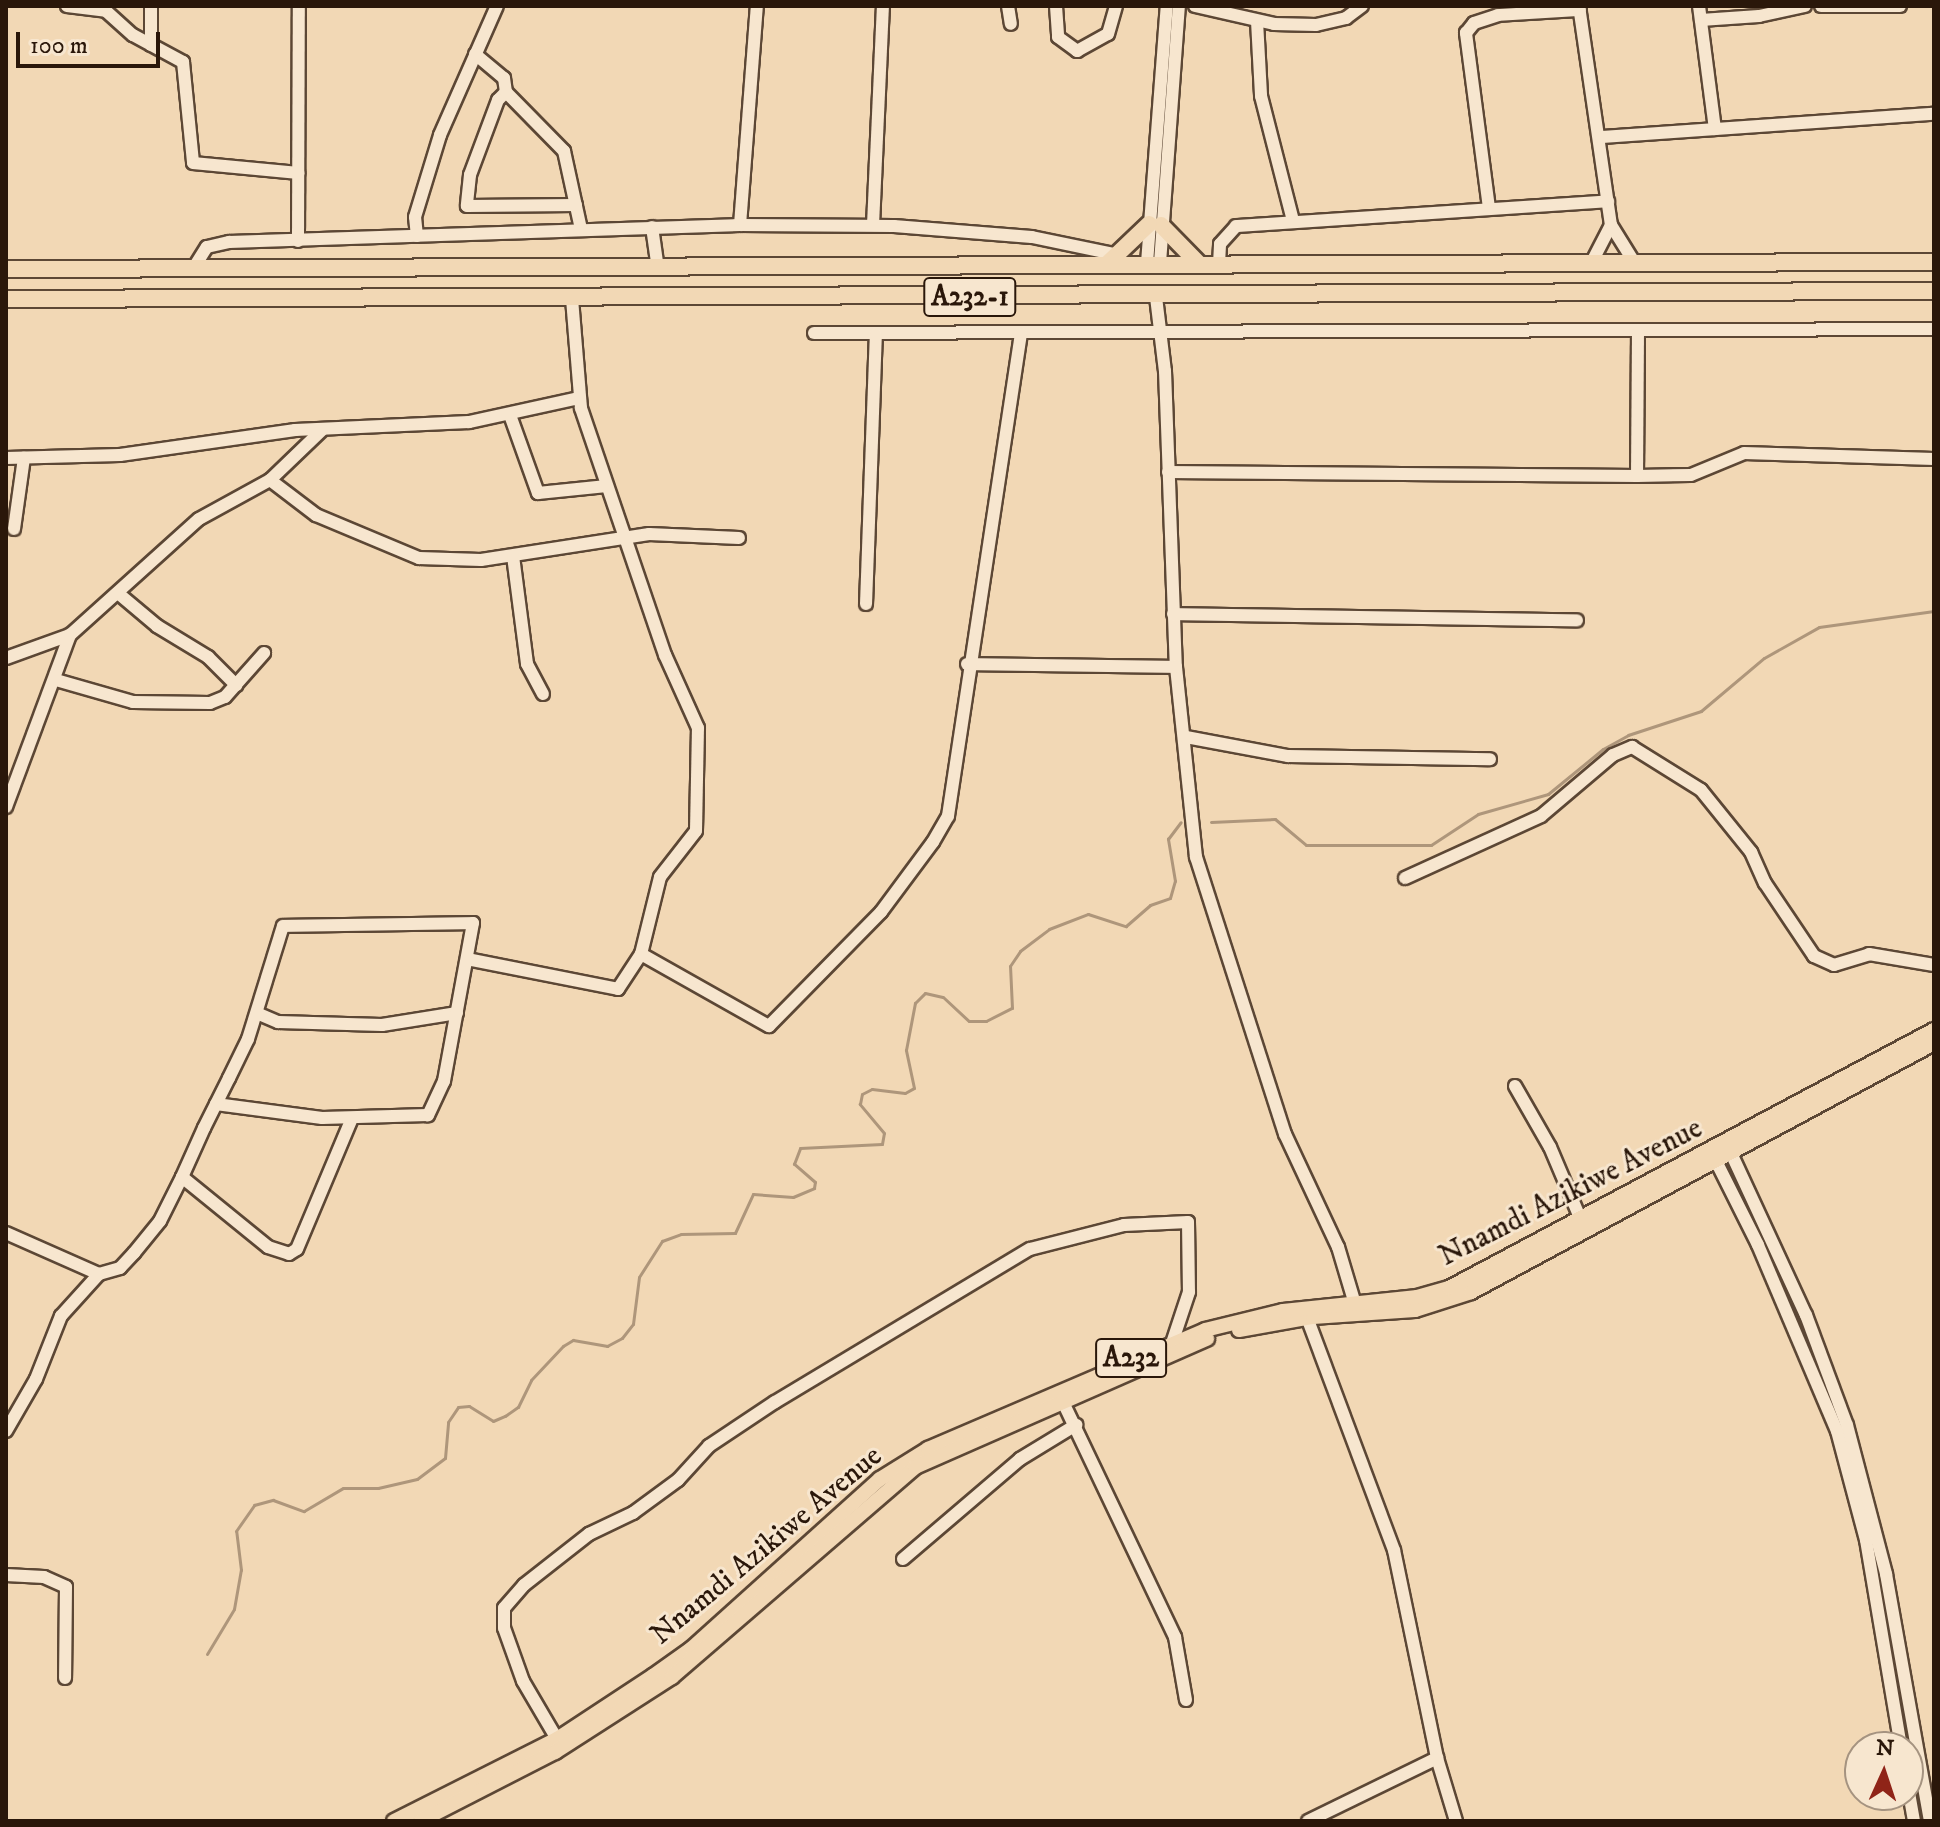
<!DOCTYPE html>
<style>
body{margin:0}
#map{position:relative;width:1940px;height:1827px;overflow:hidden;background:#f2d8b5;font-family:"IM FELL DW Pica",serif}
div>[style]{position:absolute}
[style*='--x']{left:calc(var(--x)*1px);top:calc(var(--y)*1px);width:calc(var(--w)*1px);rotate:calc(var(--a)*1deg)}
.stream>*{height:3px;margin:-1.5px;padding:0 1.5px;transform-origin:1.5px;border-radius:1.5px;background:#ae967b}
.roads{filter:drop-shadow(2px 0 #5c4735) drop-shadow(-2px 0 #5c4735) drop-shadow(0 2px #5c4735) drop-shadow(0 -2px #5c4735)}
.minor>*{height:12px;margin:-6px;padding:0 6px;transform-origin:6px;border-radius:6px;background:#f7e6cf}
.major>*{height:14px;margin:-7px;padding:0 7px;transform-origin:7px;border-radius:7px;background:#f2d8b5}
.highway>*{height:16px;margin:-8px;padding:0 8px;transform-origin:8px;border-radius:8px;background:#f2d8b5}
span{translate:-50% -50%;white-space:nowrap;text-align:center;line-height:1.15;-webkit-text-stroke:6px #f7e6cf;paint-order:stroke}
.shield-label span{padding:2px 6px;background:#f7e6cf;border:2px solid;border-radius:6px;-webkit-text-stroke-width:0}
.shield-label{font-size:28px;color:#2a170a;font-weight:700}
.street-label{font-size:30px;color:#2a170a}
.frame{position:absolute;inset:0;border:8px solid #2a170a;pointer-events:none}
.north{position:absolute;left:1844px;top:1731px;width:80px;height:80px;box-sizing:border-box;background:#f7e6cf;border:2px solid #a59380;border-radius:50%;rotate:3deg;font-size:22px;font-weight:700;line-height:32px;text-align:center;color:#2a170a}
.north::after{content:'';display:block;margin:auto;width:28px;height:36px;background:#8f2418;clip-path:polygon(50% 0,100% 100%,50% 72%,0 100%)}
.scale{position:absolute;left:16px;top:32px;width:144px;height:36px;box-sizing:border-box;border:4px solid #2a170a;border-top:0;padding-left:10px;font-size:24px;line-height:28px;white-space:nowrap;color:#2a170a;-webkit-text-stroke:6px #f7e6cf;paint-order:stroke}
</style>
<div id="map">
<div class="stream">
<i style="--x:1211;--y:822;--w:64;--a:-2.7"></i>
<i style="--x:1275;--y:819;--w:40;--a:40"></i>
<i style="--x:1306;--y:845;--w:125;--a:0"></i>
<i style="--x:1431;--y:845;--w:56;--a:-33.4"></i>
<i style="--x:1478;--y:814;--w:73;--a:-15.9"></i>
<i style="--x:1548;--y:794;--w:71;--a:-39.3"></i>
<i style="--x:1603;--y:749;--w:29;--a:-29"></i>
<i style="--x:1628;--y:735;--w:77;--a:-18.2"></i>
<i style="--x:1701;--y:711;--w:82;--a:-40.1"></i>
<i style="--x:1764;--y:658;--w:63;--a:-29.4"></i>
<i style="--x:1819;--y:627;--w:116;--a:-7.9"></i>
<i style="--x:207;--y:1654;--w:52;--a:-59"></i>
<i style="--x:234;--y:1609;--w:40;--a:-80"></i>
<i style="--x:241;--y:1570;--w:39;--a:-97"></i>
<i style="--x:236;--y:1531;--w:32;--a:-55"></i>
<i style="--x:254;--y:1505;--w:20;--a:-15"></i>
<i style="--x:273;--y:1500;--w:33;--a:20"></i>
<i style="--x:304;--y:1511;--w:45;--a:-30.5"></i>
<i style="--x:343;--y:1488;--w:35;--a:0"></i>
<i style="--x:378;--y:1488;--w:40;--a:-13"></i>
<i style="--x:417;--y:1479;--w:35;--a:-37"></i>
<i style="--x:445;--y:1458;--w:36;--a:-85"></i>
<i style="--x:448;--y:1422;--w:18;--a:-56"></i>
<i style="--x:458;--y:1407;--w:11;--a:-5"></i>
<i style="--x:469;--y:1406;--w:28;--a:32"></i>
<i style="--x:493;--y:1421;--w:13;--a:-23"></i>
<i style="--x:505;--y:1416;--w:16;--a:-35"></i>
<i style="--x:518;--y:1407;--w:30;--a:-64"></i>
<i style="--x:531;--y:1380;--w:47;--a:-46.7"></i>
<i style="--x:563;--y:1346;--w:12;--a:-31"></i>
<i style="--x:573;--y:1340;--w:35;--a:10"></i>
<i style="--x:607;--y:1346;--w:17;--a:-28"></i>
<i style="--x:622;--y:1338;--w:18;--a:-52"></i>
<i style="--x:633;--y:1324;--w:47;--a:-82.7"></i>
<i style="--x:639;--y:1277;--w:43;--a:-57.4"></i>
<i style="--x:662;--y:1241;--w:20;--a:-20"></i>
<i style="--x:681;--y:1234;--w:54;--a:-1.1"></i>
<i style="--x:735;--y:1233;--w:43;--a:-65.2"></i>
<i style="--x:753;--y:1194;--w:40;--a:4.3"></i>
<i style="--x:793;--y:1197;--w:23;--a:-23"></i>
<i style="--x:814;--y:1188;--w:6;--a:-81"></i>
<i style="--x:815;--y:1182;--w:28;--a:-139"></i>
<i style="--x:794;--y:1164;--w:17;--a:-69"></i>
<i style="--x:800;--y:1148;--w:82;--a:-2.8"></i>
<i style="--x:882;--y:1144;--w:11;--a:-80"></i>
<i style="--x:884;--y:1133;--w:38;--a:-130"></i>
<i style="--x:860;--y:1104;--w:10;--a:-79"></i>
<i style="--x:862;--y:1094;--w:11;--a:-27"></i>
<i style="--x:872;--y:1089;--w:33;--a:7"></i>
<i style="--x:905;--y:1093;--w:10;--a:-29"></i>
<i style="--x:914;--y:1088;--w:39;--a:-102"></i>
<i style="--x:906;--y:1050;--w:48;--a:-79.2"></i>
<i style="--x:915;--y:1003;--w:14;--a:-45"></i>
<i style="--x:925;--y:993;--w:18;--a:13"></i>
<i style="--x:943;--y:997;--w:35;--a:43"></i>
<i style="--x:969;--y:1021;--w:17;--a:0"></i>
<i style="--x:986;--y:1021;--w:29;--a:-27"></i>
<i style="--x:1012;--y:1008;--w:42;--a:-92.7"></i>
<i style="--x:1010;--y:966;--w:18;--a:-56"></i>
<i style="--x:1020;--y:951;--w:36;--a:-37"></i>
<i style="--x:1049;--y:929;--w:42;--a:-21"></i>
<i style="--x:1088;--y:914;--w:40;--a:18"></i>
<i style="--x:1126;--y:926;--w:32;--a:-41"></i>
<i style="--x:1150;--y:905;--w:21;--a:-19"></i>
<i style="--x:1170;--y:898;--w:18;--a:-74"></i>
<i style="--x:1175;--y:881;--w:43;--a:-99.5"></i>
<i style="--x:1168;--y:839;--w:21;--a:-53"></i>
</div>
<div class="roads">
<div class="minor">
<i style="--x:67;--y:6;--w:39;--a:7"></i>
<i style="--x:106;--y:11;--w:36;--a:42"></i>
<i style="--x:133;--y:35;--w:57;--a:28.4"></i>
<i style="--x:183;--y:62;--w:101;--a:84.3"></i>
<i style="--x:193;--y:163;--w:106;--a:5.4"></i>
<i style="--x:151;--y:6;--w:39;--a:90"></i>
<i style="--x:1008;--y:6;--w:18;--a:81"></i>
<i style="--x:1056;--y:6;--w:31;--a:86"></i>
<i style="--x:1058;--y:37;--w:24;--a:36"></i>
<i style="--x:1077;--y:51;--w:35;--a:-29"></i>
<i style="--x:1108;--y:34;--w:29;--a:-74"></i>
<i style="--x:1195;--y:6;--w:81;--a:12.8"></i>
<i style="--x:1274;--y:24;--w:42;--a:1.4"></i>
<i style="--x:1316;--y:25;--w:31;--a:-13"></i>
<i style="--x:1346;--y:18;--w:20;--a:-37"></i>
<i style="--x:1579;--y:6;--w:221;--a:81.7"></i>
<i style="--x:1611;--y:225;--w:42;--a:117.2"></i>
<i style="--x:1699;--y:6;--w:124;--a:82.6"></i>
<i style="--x:1821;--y:6;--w:79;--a:0"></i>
<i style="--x:1701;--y:20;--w:58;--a:-3.9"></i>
<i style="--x:1759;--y:16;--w:47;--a:-12.3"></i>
<i style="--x:1257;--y:21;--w:75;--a:86.9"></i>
<i style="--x:1261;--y:96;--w:129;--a:75.6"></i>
<i style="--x:475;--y:54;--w:38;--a:40"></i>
<i style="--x:504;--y:78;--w:14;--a:82"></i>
<i style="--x:506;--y:92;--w:11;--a:135"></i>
<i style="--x:498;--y:100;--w:80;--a:110.5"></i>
<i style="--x:470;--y:175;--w:31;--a:96"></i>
<i style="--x:467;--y:206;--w:109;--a:-0.5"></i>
<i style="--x:506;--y:92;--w:83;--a:45.5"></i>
<i style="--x:564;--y:151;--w:80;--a:77.7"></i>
<i style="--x:1601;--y:137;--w:334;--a:-4"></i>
<i style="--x:1489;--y:208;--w:177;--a:-97.5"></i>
<i style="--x:1466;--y:33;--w:13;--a:-51"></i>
<i style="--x:1474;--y:23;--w:25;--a:-18"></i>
<i style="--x:1498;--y:15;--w:82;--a:-3.5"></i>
<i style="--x:740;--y:225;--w:220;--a:-85.6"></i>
<i style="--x:873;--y:225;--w:219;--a:-87.4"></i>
<i style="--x:1611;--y:225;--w:44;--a:58.1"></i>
<i style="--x:652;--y:227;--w:42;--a:81.9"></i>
<i style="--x:417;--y:236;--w:19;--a:-96"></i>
<i style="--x:415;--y:217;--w:86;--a:-73"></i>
<i style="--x:440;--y:135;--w:141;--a:-66.2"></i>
<i style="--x:298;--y:241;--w:235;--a:-89.8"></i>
<i style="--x:1147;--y:263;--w:258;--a:-85.6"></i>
<i style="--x:1160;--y:263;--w:258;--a:-85.8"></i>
<i style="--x:1219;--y:264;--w:20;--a:-87"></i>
<i style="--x:1220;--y:244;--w:24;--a:-48"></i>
<i style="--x:1236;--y:226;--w:373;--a:-3.8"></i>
<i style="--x:193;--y:269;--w:26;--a:-58"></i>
<i style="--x:207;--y:247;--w:23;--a:-13"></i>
<i style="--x:229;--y:242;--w:511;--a:-1.91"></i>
<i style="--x:740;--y:225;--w:154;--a:0.4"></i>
<i style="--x:894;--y:226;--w:138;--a:4.6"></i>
<i style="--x:1032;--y:237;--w:88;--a:11.8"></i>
<i style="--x:1156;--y:297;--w:75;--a:83.1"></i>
<i style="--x:1165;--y:371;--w:296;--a:87.9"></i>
<i style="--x:1176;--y:667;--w:191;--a:84"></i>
<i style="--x:1196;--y:857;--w:291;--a:72.2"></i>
<i style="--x:1285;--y:1134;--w:125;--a:64.9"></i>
<i style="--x:1338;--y:1247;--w:59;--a:73.4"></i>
<i style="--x:814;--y:333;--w:1120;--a:-0.2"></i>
<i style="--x:510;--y:415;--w:83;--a:70.3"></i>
<i style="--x:538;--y:493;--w:69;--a:-5.8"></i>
<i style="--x:6;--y:458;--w:114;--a:-1.5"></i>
<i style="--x:120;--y:455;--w:177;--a:-8.1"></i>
<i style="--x:295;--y:430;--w:174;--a:-2.6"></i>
<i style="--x:469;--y:422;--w:113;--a:-12.3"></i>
<i style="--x:1168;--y:472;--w:469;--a:0.5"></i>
<i style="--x:1637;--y:476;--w:54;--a:-1.1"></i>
<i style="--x:1691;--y:475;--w:57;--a:-22.5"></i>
<i style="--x:1744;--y:453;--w:190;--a:1.8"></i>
<i style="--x:1637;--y:476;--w:142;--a:-89.6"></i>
<i style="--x:270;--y:480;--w:58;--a:37.3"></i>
<i style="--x:316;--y:515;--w:112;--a:22.7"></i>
<i style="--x:419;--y:558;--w:62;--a:1.8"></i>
<i style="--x:481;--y:560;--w:170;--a:-8.8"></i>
<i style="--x:649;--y:534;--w:90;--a:2.5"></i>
<i style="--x:14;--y:529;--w:72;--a:-82"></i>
<i style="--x:513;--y:556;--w:109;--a:82.6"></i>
<i style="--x:527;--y:664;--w:34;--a:62"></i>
<i style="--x:119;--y:594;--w:50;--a:40.1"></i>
<i style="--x:157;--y:626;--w:60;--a:31.3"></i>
<i style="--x:208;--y:657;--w:40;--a:45"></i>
<i style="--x:866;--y:604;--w:270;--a:-87.9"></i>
<i style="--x:1173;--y:614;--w:404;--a:0.9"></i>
<i style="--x:6;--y:658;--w:68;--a:-19.8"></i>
<i style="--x:70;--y:635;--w:173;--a:-42"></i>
<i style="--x:199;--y:519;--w:81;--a:-28.8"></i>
<i style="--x:270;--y:480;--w:72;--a:-43.9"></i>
<i style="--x:967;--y:664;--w:209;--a:0.8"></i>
<i style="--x:56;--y:680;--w:80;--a:15.9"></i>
<i style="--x:133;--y:702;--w:77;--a:0.7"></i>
<i style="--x:210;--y:703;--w:16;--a:-22"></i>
<i style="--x:225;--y:697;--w:59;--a:-48.4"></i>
<i style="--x:1186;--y:737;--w:104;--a:10.6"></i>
<i style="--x:1288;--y:756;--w:202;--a:0.9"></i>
<i style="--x:6;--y:807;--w:184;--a:-69.6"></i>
<i style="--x:1405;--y:878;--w:149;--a:-24.5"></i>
<i style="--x:1541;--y:816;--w:94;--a:-40.3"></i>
<i style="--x:1613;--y:755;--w:21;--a:-23"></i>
<i style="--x:1632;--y:747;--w:81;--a:31.9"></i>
<i style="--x:1701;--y:790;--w:80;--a:51.1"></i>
<i style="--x:1751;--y:852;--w:34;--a:66"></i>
<i style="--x:1765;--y:883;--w:88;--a:56.1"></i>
<i style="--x:1814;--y:956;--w:22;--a:24"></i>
<i style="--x:1834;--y:965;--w:37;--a:-17"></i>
<i style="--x:1869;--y:954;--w:66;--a:9.6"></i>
<i style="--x:641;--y:954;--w:147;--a:29.4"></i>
<i style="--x:769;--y:1026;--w:160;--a:-45.5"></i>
<i style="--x:881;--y:912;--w:87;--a:-53.4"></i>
<i style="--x:933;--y:842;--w:30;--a:-60"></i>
<i style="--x:948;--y:816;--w:487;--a:-81.4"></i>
<i style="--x:467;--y:959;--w:154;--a:11.2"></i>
<i style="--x:618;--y:989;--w:42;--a:-56.7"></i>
<i style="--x:641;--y:954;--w:79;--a:-76.1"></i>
<i style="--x:660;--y:877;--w:58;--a:-52"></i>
<i style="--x:696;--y:831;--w:103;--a:-88.9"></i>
<i style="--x:698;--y:728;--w:80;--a:-114.3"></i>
<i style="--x:665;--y:655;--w:261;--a:-108.8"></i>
<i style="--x:581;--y:408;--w:109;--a:-94.7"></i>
<i style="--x:259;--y:1014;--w:21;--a:23"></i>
<i style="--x:278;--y:1022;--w:104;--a:1.7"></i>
<i style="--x:382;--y:1025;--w:76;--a:-9.1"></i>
<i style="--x:1515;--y:1086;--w:70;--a:60.2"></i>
<i style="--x:1550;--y:1147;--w:79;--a:67"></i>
<i style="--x:1731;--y:1153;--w:179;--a:65.2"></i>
<i style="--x:1806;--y:1315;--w:117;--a:69.6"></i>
<i style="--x:1847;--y:1425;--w:154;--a:75.3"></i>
<i style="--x:1886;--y:1574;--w:251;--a:79.9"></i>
<i style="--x:1716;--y:1161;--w:94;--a:63.4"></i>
<i style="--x:1758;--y:1245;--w:202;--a:67"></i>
<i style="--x:1837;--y:1431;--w:113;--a:75.1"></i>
<i style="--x:1866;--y:1540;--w:210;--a:80.4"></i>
<i style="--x:182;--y:1177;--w:111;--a:39.1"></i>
<i style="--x:268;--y:1247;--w:22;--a:18"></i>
<i style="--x:289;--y:1254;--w:9;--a:-32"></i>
<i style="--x:297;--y:1249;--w:142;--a:-67.2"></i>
<i style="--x:6;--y:1233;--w:102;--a:23.8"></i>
<i style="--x:99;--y:1274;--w:22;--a:-16"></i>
<i style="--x:120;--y:1268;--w:21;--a:-47"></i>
<i style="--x:134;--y:1253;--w:41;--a:-50.9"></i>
<i style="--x:160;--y:1221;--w:49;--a:-63.4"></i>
<i style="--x:182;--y:1177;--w:54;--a:-65.8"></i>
<i style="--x:204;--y:1128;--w:56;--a:-63.4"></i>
<i style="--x:229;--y:1078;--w:43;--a:-64"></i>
<i style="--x:248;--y:1039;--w:118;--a:-72.8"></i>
<i style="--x:283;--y:926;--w:190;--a:-0.9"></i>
<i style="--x:473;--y:923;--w:161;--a:100.4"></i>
<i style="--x:444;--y:1081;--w:38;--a:115"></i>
<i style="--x:428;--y:1115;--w:106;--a:178.4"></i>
<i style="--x:322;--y:1118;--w:107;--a:-172.5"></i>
<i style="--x:1305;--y:1312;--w:254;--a:69.5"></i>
<i style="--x:1394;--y:1550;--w:212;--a:78.3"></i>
<i style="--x:1437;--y:1758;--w:66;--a:73.2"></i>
<i style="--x:1062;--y:1400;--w:263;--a:64.5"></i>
<i style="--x:1175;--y:1637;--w:64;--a:80.1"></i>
<i style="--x:6;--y:1431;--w:60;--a:-60"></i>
<i style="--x:36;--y:1379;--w:68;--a:-68.4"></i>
<i style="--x:61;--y:1316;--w:57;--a:-47.9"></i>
<i style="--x:903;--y:1559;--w:154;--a:-40.5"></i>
<i style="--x:1020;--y:1459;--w:66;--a:-31.3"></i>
<i style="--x:6;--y:1575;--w:38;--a:3"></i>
<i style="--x:44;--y:1577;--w:24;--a:24"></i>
<i style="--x:66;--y:1587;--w:91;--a:90.6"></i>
<i style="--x:557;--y:1739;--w:67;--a:-120.4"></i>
<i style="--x:523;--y:1681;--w:56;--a:-109.7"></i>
<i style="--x:504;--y:1628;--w:20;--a:-90"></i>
<i style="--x:504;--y:1608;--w:30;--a:-49"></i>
<i style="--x:524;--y:1585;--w:83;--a:-38.1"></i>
<i style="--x:589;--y:1534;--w:49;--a:-25.5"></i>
<i style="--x:633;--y:1513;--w:56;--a:-36.3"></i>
<i style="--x:678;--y:1480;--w:46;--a:-47.6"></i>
<i style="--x:709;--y:1446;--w:79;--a:-33.7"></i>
<i style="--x:775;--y:1402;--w:297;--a:-31"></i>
<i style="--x:1030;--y:1249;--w:97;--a:-14.3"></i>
<i style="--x:1124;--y:1225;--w:64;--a:-2.7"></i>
<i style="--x:1188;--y:1222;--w:70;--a:89.2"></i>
<i style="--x:1189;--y:1292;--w:51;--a:108.4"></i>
<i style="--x:1908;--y:1787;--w:35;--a:80"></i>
<i style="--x:1308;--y:1821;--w:144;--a:-26"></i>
</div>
<div class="major">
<i style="--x:1239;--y:1330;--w:75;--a:-10"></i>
<i style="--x:1313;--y:1317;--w:102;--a:-3.9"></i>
<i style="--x:1415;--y:1310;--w:59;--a:-17.8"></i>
<i style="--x:1471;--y:1292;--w:526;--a:-28.27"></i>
<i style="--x:394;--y:1821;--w:182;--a:-26.7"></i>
<i style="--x:557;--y:1739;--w:115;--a:-33.3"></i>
<i style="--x:653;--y:1676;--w:47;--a:-35.4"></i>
<i style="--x:691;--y:1649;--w:254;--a:-42"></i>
<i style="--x:880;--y:1479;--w:57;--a:-32"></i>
<i style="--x:928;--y:1449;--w:301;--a:-23.2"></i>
<i style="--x:1205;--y:1330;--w:80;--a:-13.7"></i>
<i style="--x:1283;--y:1311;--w:135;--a:-6"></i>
<i style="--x:1417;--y:1297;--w:33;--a:-16"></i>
<i style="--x:1449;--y:1288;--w:549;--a:-28.01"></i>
<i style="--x:420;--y:1821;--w:152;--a:-27.1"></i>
<i style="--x:555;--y:1752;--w:139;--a:-32.7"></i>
<i style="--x:672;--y:1677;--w:321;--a:-40.8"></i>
<i style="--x:915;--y:1467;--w:319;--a:-23.7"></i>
</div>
<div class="highway">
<i style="--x:1161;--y:225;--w:54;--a:45.7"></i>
<i style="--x:1107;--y:264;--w:58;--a:-43.6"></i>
<i style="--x:6;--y:269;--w:1928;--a:-0.21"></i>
<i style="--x:6;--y:299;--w:1928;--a:-0.24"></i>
</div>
</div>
<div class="shield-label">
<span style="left:970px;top:297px">A232-1</span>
<span style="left:1131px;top:1358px">A232</span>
</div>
<div class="street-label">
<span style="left:1571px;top:1193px;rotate:-27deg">Nnamdi Azikiwe Avenue</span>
<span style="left:767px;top:1546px;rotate:-40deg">Nnamdi Azikiwe Avenue</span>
</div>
<div class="frame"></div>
<div class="north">N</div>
<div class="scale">100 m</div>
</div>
